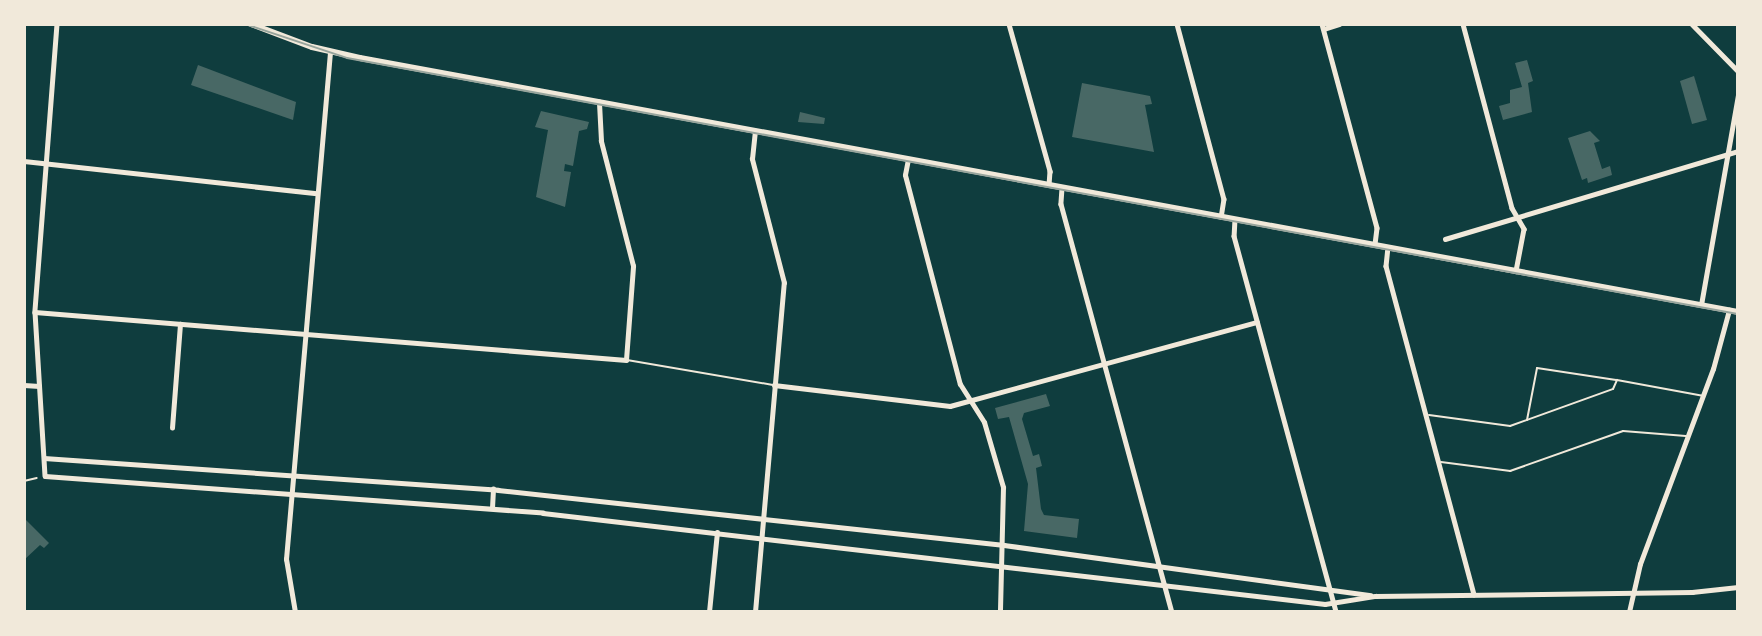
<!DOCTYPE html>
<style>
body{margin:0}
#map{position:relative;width:1762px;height:636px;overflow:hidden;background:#0f3d3e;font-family:"Exo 2",sans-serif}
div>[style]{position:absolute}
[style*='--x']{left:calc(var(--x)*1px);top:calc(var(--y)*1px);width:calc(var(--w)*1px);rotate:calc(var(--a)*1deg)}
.building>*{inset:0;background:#486865}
.path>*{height:2px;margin:-1px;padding:0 1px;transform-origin:1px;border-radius:1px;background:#f1e9da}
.service>*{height:2px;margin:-1px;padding:0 1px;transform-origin:1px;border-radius:1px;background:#f1e9da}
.minor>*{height:4.5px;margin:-2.25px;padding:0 2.25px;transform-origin:2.25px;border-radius:2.25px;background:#f1e9da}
.tertiary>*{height:5px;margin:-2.5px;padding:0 2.5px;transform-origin:2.5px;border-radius:2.5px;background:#f1e9da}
.secondary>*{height:6px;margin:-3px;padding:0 3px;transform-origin:3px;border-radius:3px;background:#f1e9da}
.tram>*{height:2px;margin:-1px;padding:0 1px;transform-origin:1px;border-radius:1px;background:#97a49c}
span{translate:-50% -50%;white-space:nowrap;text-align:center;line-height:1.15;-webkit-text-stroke:7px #f1e9da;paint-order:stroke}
.frame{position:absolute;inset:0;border:26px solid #f1e9da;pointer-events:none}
</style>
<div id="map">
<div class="building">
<i style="clip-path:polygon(1527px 60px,1533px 81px,1528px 83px,1532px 112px,1503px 120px,1499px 106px,1510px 103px,1510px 90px,1522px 87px,1515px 63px)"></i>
<i style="clip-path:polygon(198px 65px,296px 102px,293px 120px,191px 85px)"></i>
<i style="clip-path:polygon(1694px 76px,1707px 120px,1692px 124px,1680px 81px)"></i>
<i style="clip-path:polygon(1082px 83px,1150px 96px,1152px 104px,1145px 105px,1154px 152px,1072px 137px)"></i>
<i style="clip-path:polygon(541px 111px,589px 122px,587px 129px,579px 131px,573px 166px,565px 164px,564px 171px,571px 172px,565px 207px,536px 197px,548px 130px,535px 127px)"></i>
<i style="clip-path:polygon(800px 112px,825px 118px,824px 124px,798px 122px)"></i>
<i style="clip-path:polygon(1590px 131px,1600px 141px,1594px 143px,1602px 169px,1610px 166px,1612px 175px,1588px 183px,1587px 178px,1582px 180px,1568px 138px)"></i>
<i style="clip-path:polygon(1046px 394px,1050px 406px,1024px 413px,1022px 419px,1033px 456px,1039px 454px,1042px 466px,1036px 468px,1041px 509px,1044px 515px,1079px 519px,1077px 538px,1024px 531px,1028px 484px,1009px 417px,998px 419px,995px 408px)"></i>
<i style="clip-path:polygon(24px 518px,49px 543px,44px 548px,40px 545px,24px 560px)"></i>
</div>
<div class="path">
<i style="--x:24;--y:481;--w:13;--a:-13"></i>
</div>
<div class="service">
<i style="--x:627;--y:360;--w:148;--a:9.7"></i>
<i style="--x:1429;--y:415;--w:82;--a:7.7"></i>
<i style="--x:1510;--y:426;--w:109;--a:-19.8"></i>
<i style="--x:1613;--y:389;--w:10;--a:-66"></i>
<i style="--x:1617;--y:380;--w:87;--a:10.5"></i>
<i style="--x:1527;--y:420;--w:53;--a:-79.1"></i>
<i style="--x:1537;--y:368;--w:80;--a:8.6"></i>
<i style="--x:1441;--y:462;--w:70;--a:7.4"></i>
<i style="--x:1510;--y:471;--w:120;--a:-19.5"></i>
<i style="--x:1623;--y:431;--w:63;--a:4.5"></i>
</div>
<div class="minor">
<i style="--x:57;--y:24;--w:289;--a:94.4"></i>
<i style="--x:35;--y:312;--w:164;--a:86.5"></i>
<i style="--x:45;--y:476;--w:499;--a:4.2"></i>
<i style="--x:543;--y:513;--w:787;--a:6.64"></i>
<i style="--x:1325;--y:604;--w:51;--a:-9.1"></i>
<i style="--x:1375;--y:596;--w:317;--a:-0.7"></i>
<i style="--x:1692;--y:592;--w:46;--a:-6.2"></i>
<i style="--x:1009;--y:24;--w:153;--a:74.4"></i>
<i style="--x:1050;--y:171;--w:14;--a:94"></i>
<i style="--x:1177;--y:24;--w:181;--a:75"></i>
<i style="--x:1224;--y:199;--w:18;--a:99"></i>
<i style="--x:1322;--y:24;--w:211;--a:74.9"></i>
<i style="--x:1377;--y:228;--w:17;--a:97"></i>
<i style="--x:1463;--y:24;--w:190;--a:75.1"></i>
<i style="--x:1512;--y:208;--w:24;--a:60"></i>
<i style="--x:1524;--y:229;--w:43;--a:100.8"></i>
<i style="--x:1692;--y:24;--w:66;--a:45.6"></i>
<i style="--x:1324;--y:29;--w:16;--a:-18"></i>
<i style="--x:24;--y:161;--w:294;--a:6.3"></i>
<i style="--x:1062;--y:188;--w:16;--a:94"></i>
<i style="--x:1061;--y:204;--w:423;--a:74.8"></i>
<i style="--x:1235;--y:219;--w:17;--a:93"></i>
<i style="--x:1234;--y:236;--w:390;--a:74.8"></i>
<i style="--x:1445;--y:239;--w:306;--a:-16.7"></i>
<i style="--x:1388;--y:247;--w:19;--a:96"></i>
<i style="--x:1386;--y:266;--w:340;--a:75"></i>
<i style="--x:1701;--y:305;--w:213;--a:-80"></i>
<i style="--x:35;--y:312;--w:593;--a:4.64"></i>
<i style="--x:626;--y:360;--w:94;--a:-85.7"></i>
<i style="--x:633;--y:266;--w:129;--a:-104.4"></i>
<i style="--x:601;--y:141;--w:39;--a:-93"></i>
<i style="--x:24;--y:385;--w:15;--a:4"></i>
<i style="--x:774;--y:385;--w:177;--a:6.8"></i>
<i style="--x:950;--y:406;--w:318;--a:-15.3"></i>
<i style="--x:172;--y:428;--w:104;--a:-85.6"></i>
<i style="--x:44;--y:458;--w:455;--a:4"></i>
<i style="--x:498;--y:490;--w:509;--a:6.2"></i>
<i style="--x:1004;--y:545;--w:370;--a:7.8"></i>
<i style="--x:492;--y:508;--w:19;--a:-87"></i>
<i style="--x:709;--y:612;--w:80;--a:-84.3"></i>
<i style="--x:755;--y:612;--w:330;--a:-85"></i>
<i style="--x:784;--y:283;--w:128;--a:-104.5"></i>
<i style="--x:752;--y:159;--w:28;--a:-84"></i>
<i style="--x:1629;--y:612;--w:49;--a:-77.1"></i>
<i style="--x:1640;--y:564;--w:208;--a:-69.5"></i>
<i style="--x:1713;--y:369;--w:61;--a:-74.8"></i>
</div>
<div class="tertiary">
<i style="--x:908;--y:159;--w:16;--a:101"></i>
<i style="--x:905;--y:175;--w:216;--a:75.3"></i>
<i style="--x:960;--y:384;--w:45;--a:57.7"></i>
<i style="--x:984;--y:422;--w:68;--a:73.7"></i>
<i style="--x:1003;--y:487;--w:125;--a:91.4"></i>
<i style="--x:295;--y:612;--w:54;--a:-99.6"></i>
<i style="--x:286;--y:559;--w:509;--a:-85.04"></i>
</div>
<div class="secondary">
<i style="--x:251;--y:24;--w:65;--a:20.7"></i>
<i style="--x:312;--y:47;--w:49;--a:12.9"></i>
<i style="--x:360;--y:58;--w:1401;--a:10.44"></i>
</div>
<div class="tram">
<i style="--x:245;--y:24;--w:108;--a:18.4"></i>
<i style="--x:347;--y:58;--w:1414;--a:10.43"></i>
</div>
<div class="frame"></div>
</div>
